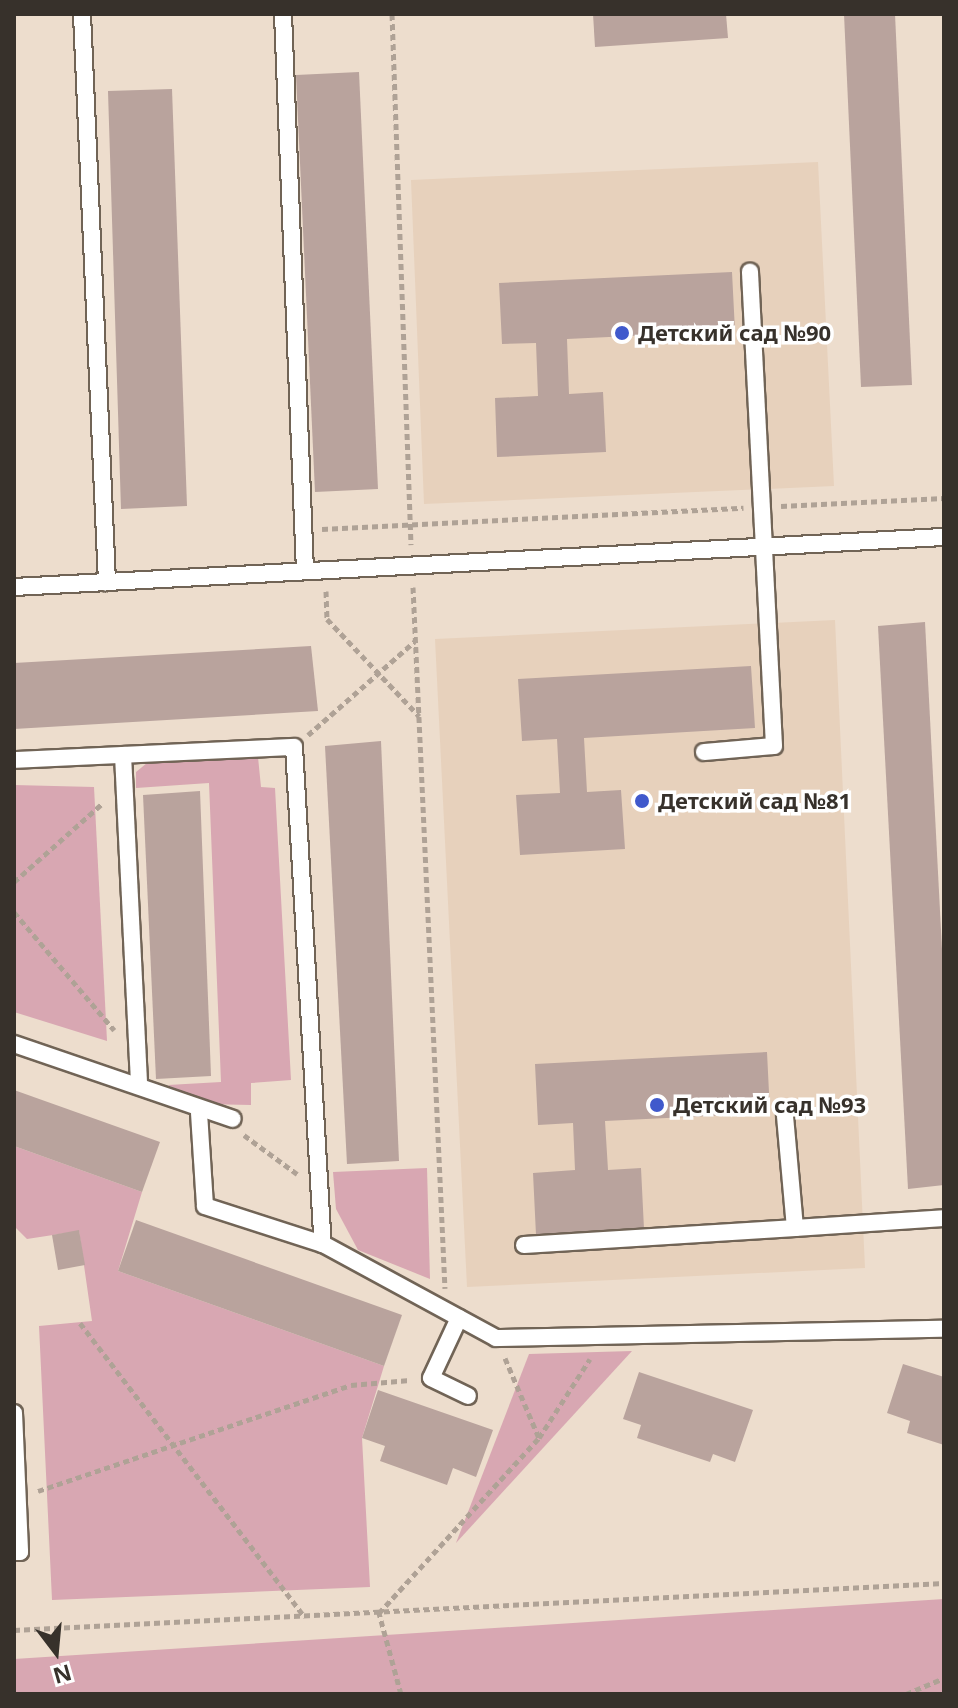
<!DOCTYPE html>
<meta charset="utf-8">
<style>
body{margin:0}
#map{position:relative;width:958px;height:1708px;overflow:hidden;background:#edddcd;font-family:"Noto Sans",sans-serif}
div>[style]{position:absolute}
[style*='--x']{left:calc(var(--x)*1px);top:calc(var(--y)*1px);width:calc(var(--w)*1px);rotate:calc(var(--a)*1deg)}
.built>*{inset:0;background:#e7d1bc}
.green>*{inset:0;background:#d8a7b2}
.building>*{inset:0;background:#b9a39d}
.path>*{height:5px;margin-top:-2.5px;transform-origin:0;background:repeating-linear-gradient(90deg,#afa296 0 6px,transparent 0 10px)}
.roads{filter:drop-shadow(2px 0 #716456) drop-shadow(-2px 0 #716456) drop-shadow(0 2px #716456) drop-shadow(0 -2px #716456)}
.service>*{height:16px;margin:-8px;padding:0 8px;transform-origin:8px;border-radius:8px;background:#fff}
.dots>*{width:22px;height:22px;translate:-50% -50%;box-sizing:border-box;border:4px solid #fff;border-radius:50%}
span{translate:-50% -50%;white-space:nowrap;text-align:center;line-height:1.15;-webkit-text-stroke:7px #fff;paint-order:stroke}
.poi-label{font-size:22px;color:#37312b;font-weight:700}
.left{translate:0 -50%;text-align:left}
.frame{position:absolute;inset:0;border:16px solid #37312b;pointer-events:none}
.north{position:absolute;left:16px;top:1612px;width:80px;height:80px;-webkit-text-stroke:6px #fff;paint-order:stroke;rotate:164deg;font-size:22px;font-weight:700;line-height:32px;text-align:center;color:#37312b}
.north::after{content:'';display:block;margin:auto;width:28px;height:36px;background:#37312b;clip-path:polygon(50% 0,100% 100%,50% 72%,0 100%)}
</style>
<div id="map">
<div class="built">
<i style="clip-path:polygon(818px 162px,834px 486px,424px 504px,411px 180px)"></i>
<i style="clip-path:polygon(835px 620px,865px 1268px,467px 1287px,435px 639px)"></i>
</div>
<div class="green">
<i style="clip-path:polygon(258px 757px,261px 787px,275px 788px,291px 1080px,251px 1083px,251px 1105px,203px 1104px,168px 1085px,221px 1082px,209px 783px,136px 788px,136px 772px,147px 763px)"></i>
<i style="clip-path:polygon(14px 785px,94px 787px,107px 1041px,14px 1012px)"></i>
<i style="clip-path:polygon(14px 1146px,142px 1192px,118px 1271px,384px 1366px,362px 1438px,370px 1587px,52px 1600px,39px 1326px,92px 1321px,79px 1231px,27px 1239px,14px 1226px)"></i>
<i style="clip-path:polygon(427px 1168px,430px 1279px,358px 1250px,336px 1209px,333px 1172px)"></i>
<i style="clip-path:polygon(632px 1351px,456px 1543px,529px 1354px)"></i>
<i style="clip-path:polygon(944px 1599px,944px 1694px,14px 1694px,14px 1659px)"></i>
</div>
<div class="building">
<i style="clip-path:polygon(593px 14px,726px 14px,728px 38px,595px 47px)"></i>
<i style="clip-path:polygon(844px 14px,895px 14px,912px 385px,861px 387px)"></i>
<i style="clip-path:polygon(359px 72px,378px 489px,315px 492px,296px 75px)"></i>
<i style="clip-path:polygon(172px 89px,187px 506px,121px 509px,108px 91px)"></i>
<i style="clip-path:polygon(732px 272px,735px 331px,567px 339px,569px 394px,603px 392px,606px 452px,497px 457px,495px 398px,538px 396px,536px 343px,502px 344px,499px 283px)"></i>
<i style="clip-path:polygon(925px 622px,944px 988px,944px 1185px,908px 1189px,878px 626px)"></i>
<i style="clip-path:polygon(311px 646px,318px 711px,14px 729px,14px 663px)"></i>
<i style="clip-path:polygon(751px 666px,755px 728px,584px 738px,587px 792px,621px 790px,625px 849px,520px 855px,516px 795px,560px 793px,557px 739px,522px 741px,518px 679px)"></i>
<i style="clip-path:polygon(381px 741px,399px 1161px,347px 1164px,325px 746px)"></i>
<i style="clip-path:polygon(200px 791px,211px 1076px,156px 1079px,143px 795px)"></i>
<i style="clip-path:polygon(767px 1052px,770px 1113px,605px 1121px,608px 1170px,641px 1168px,644px 1229px,536px 1235px,533px 1173px,575px 1170px,573px 1123px,538px 1125px,535px 1064px)"></i>
<i style="clip-path:polygon(14px 1090px,160px 1142px,142px 1192px,14px 1146px)"></i>
<i style="clip-path:polygon(136px 1220px,402px 1315px,384px 1366px,118px 1271px)"></i>
<i style="clip-path:polygon(79px 1230px,85px 1265px,58px 1270px,52px 1235px)"></i>
<i style="clip-path:polygon(903px 1364px,944px 1377px,944px 1445px,907px 1433px,910px 1421px,887px 1413px)"></i>
<i style="clip-path:polygon(639px 1372px,753px 1410px,735px 1462px,713px 1454px,710px 1462px,637px 1438px,641px 1425px,623px 1419px)"></i>
<i style="clip-path:polygon(378px 1390px,493px 1430px,476px 1477px,453px 1468px,447px 1485px,380px 1461px,385px 1446px,362px 1438px)"></i>
</div>
<div class="path">
<i style="--x:392;--y:14;--w:531;--a:87.95"></i>
<i style="--x:781;--y:506;--w:163;--a:-2.8"></i>
<i style="--x:322;--y:529;--w:422;--a:-2.9"></i>
<i style="--x:413;--y:587;--w:702;--a:87.39"></i>
<i style="--x:326;--y:591;--w:28;--a:88"></i>
<i style="--x:327;--y:619;--w:134;--a:46.5"></i>
<i style="--x:308;--y:735;--w:142;--a:-41.3"></i>
<i style="--x:14;--y:882;--w:119;--a:-41.6"></i>
<i style="--x:14;--y:912;--w:155;--a:49.7"></i>
<i style="--x:244;--y:1135;--w:66;--a:36.3"></i>
<i style="--x:80;--y:1323;--w:370;--a:52.6"></i>
<i style="--x:505;--y:1358;--w:87;--a:67"></i>
<i style="--x:38;--y:1491;--w:330;--a:-18.7"></i>
<i style="--x:351;--y:1385;--w:59;--a:-4.8"></i>
<i style="--x:14;--y:1630;--w:931;--a:-2.89"></i>
<i style="--x:401;--y:1694;--w:84;--a:-105.2"></i>
<i style="--x:379;--y:1613;--w:237;--a:-47.6"></i>
<i style="--x:539;--y:1438;--w:94;--a:-57.2"></i>
<i style="--x:906;--y:1694;--w:41;--a:-22.8"></i>
</div>
<div class="roads">
<div class="service">
<i style="--x:82;--y:14;--w:569;--a:87.48"></i>
<i style="--x:283;--y:14;--w:557;--a:87.74"></i>
<i style="--x:14;--y:587;--w:931;--a:-3.08"></i>
<i style="--x:704;--y:752;--w:70;--a:-4.9"></i>
<i style="--x:774;--y:746;--w:475;--a:-92.9"></i>
<i style="--x:123;--y:755;--w:331;--a:87.2"></i>
<i style="--x:14;--y:760;--w:280;--a:-2.7"></i>
<i style="--x:294;--y:747;--w:498;--a:86.7"></i>
<i style="--x:14;--y:1044;--w:231;--a:18.9"></i>
<i style="--x:199;--y:1113;--w:93;--a:86.3"></i>
<i style="--x:205;--y:1206;--w:124;--a:17.9"></i>
<i style="--x:323;--y:1244;--w:197;--a:28.5"></i>
<i style="--x:496;--y:1338;--w:448;--a:-1.2"></i>
<i style="--x:785;--y:1116;--w:112;--a:84.9"></i>
<i style="--x:795;--y:1228;--w:149;--a:-3.8"></i>
<i style="--x:524;--y:1245;--w:272;--a:-3.6"></i>
<i style="--x:459;--y:1318;--w:66;--a:115"></i>
<i style="--x:431;--y:1378;--w:41;--a:25.9"></i>
<i style="--x:14;--y:1413;--w:139;--a:87.5"></i>
<i style="--x:20;--y:1552;--w:6;--a:180"></i>
</div>
</div>
<div class="dots">
<i style="left:622px;top:333px;background:#4059cc"></i>
<i style="left:642px;top:801px;background:#4059cc"></i>
<i style="left:657px;top:1105px;background:#4059cc"></i>
</div>
<div class="poi-label">
<span class="left" style="left:638px;top:333px">Детский сад №90</span>
<span class="left" style="left:658px;top:801px">Детский сад №81</span>
<span class="left" style="left:673px;top:1105px">Детский сад №93</span>
</div>
<div class="frame"></div>
<div class="north">N</div>
</div>
